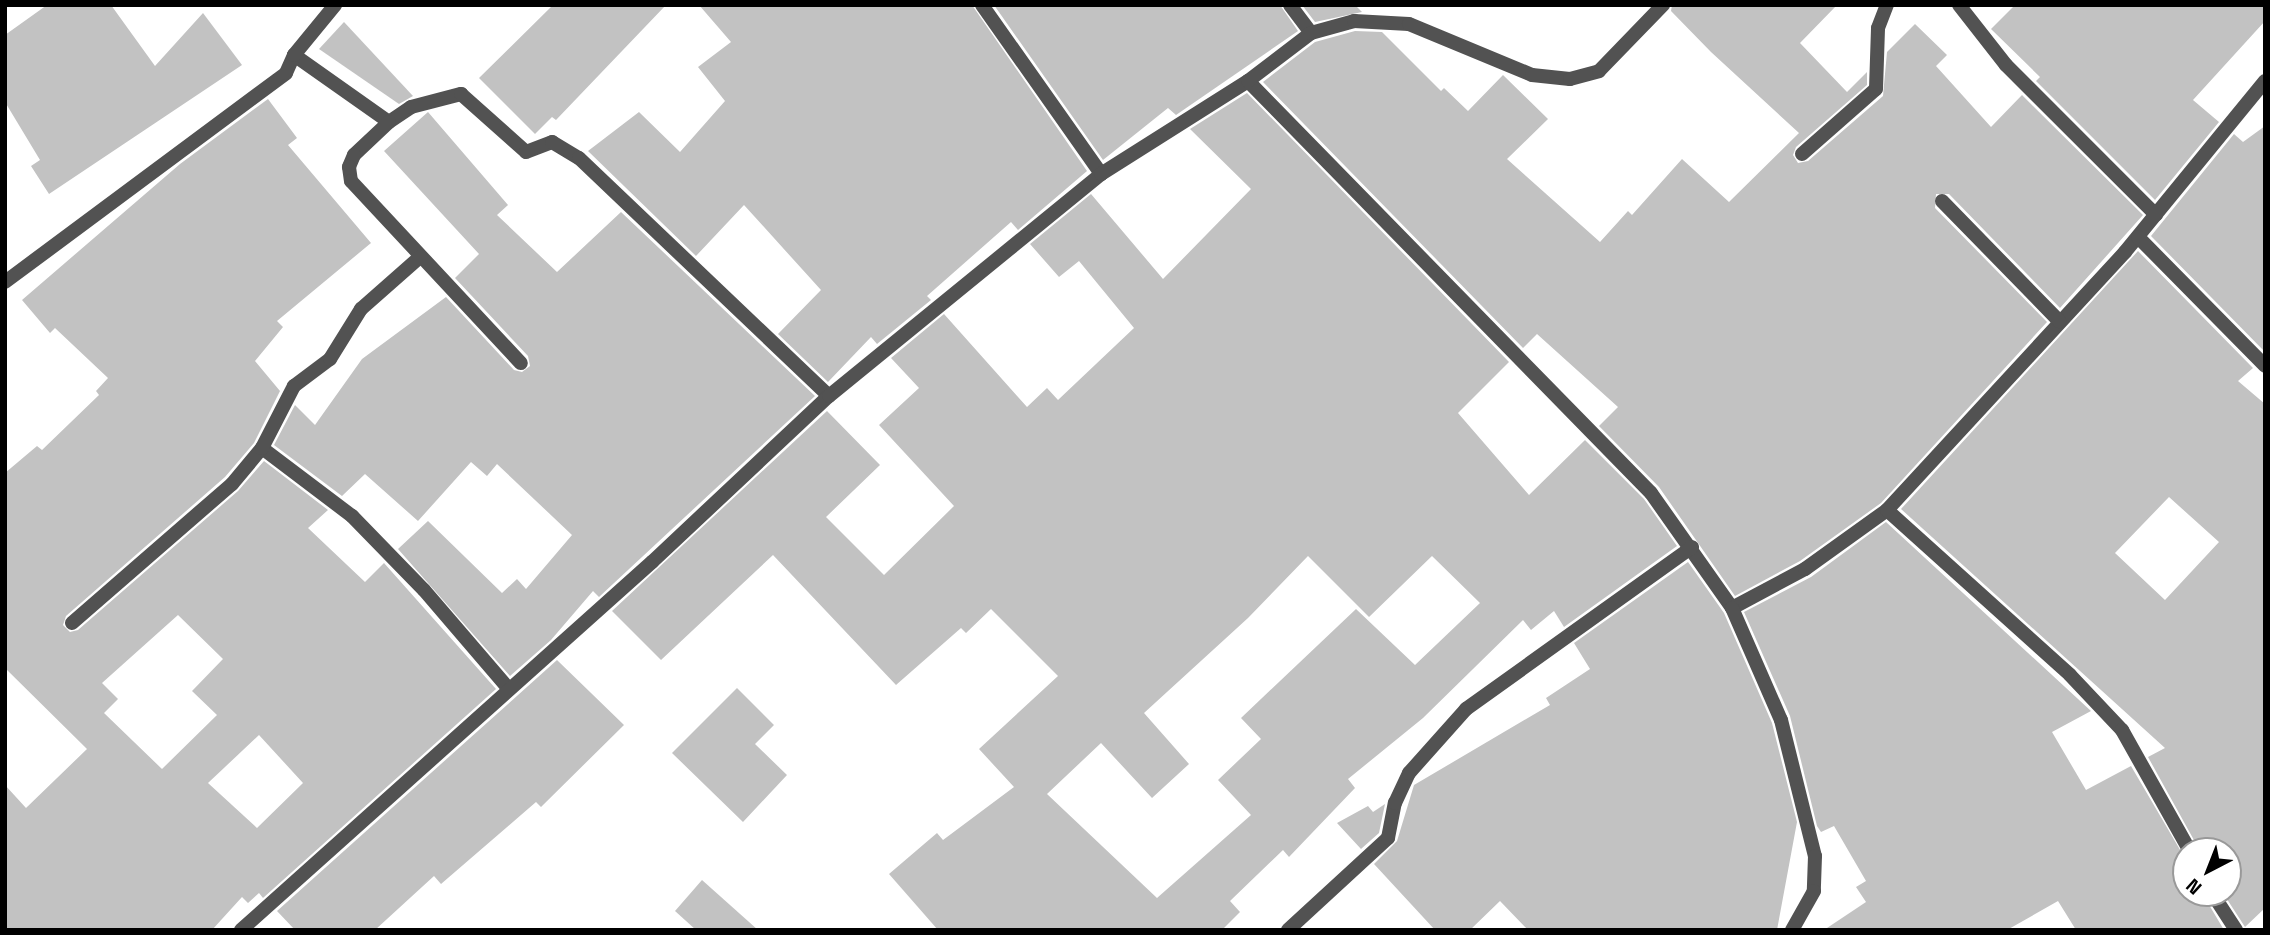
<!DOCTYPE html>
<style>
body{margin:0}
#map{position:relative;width:2270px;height:935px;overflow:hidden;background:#fff;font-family:"Space Grotesk",sans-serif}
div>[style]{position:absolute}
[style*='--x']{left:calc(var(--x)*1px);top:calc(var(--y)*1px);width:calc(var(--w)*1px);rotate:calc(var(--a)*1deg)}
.building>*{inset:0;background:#c2c2c2}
.minor>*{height:14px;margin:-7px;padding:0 7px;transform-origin:7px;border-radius:7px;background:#525252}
span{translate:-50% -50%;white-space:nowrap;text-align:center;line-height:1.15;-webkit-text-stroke:5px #fff;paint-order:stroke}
.frame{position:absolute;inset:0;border:7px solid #000;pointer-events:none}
.north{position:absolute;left:2172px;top:837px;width:70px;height:70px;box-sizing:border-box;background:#fff;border:2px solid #999;border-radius:50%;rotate:222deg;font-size:19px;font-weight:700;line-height:28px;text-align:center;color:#000}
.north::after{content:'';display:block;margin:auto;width:24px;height:32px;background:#000;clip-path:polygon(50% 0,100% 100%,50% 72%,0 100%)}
</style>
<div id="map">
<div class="building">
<i style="clip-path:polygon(47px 5px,111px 5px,155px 66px,203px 13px,242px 65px,49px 194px,31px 166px,40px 160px,5px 102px,5px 35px)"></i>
<i style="clip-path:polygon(553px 5px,666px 5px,556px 120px,552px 117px,535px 134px,479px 78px)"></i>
<i style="clip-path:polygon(699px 5px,972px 5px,1087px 171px,1018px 230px,1011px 222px,927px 296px,931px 300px,877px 344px,871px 337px,828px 382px,778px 334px,821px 290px,744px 205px,696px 256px,588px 151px,639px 112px,680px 152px,725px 101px,698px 67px,731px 42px)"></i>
<i style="clip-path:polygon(994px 5px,1280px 5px,1298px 31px,1176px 115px,1168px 108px,1103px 160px)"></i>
<i style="clip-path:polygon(1302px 5px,1355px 5px,1362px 12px,1315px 22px)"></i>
<i style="clip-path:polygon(1672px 5px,1837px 5px,1800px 43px,1847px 92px,1867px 72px,1867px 85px,1796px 147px,1793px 155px,1798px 163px,1808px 161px,1883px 96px,1887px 52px,1915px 24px,1947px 55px,1936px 66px,1991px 127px,2022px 95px,2143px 215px,2060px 308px,1949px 194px,1936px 194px,1935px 208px,2047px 322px,1881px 503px,1800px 561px,1735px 596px,1659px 487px,1599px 426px,1618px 407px,1537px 334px,1523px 348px,1263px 82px,1315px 42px,1355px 31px,1382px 32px,1441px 91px,1444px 88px,1468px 111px,1503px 75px,1548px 119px,1507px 159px,1600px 242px,1628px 211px,1632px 215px,1682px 159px,1729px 202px,1799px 133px,1711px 52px,1671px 11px)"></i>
<i style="clip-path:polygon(2015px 5px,2265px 5px,2265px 21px,2193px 100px,2219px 122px,2155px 200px,2036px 81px,2040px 77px,1991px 29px)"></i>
<i style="clip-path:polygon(344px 22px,413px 96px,399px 104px,319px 49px)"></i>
<i style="clip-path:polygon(evenodd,1247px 93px,1509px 362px,1458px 413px,1529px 495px,1585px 440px,1644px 499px,1677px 546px,1564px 627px,1554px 611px,1531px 630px,1523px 620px,1423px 718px,1348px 779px,1355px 788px,1289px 857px,1283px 850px,1230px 901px,1240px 912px,1222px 930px,938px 930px,889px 874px,937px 833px,943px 840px,1014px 787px,979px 749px,1058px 676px,991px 609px,966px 633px,961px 628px,896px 685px,773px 555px,661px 660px,612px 611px,827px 411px,880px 465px,826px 517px,884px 575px,954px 506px,879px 425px,919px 388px,891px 358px,944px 314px,1027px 407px,1047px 388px,1058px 400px,1134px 328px,1079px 261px,1059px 277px,1030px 244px,1091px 194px,1163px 279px,1251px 189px,1190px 129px,1247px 93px,1308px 556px,1369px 617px,1432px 556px,1480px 603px,1415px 665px,1356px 609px,1241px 718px,1261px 739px,1218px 780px,1251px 815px,1157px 898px,1047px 794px,1101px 743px,1152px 798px,1189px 764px,1144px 713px,1248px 618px,1308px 556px)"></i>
<i style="clip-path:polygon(evenodd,268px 99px,297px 138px,288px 145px,371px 243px,277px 321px,283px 327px,255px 361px,280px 391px,254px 443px,225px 477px,66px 616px,63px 625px,70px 632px,78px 630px,238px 491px,264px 461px,328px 510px,308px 528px,365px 582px,384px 563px,496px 689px,263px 898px,259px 893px,248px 903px,242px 897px,212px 930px,5px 930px,5px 785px,26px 808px,87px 749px,5px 668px,5px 473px,37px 446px,42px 450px,99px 395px,96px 391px,108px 378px,55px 328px,50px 333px,22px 300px,180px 164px,268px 99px,178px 615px,223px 659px,192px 691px,217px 715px,162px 769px,104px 713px,118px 699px,102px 683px,178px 615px,268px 99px,259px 735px,303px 783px,257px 828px,208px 783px,259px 735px)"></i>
<i style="clip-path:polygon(428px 112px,508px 205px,497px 215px,557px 272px,621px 212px,815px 396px,599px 597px,593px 591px,551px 640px,510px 676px,398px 549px,428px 521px,502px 593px,517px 579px,526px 589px,572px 535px,497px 464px,487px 476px,471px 462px,418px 521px,365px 474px,342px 496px,274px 445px,295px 405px,315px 425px,362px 359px,446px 297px,514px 370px,522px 372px,530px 366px,528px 356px,455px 278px,479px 254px,384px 151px)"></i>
<i style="clip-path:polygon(2265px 126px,2265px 352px,2151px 236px,2234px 134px,2243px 142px)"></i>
<i style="clip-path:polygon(evenodd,2138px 251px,2253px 368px,2238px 381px,2265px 404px,2265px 908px,2245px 927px,2223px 893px,2228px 893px,2228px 851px,2200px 851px,2148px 757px,2165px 748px,1901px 509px,2138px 251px,2169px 497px,2219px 542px,2165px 600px,2115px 553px,2169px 497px)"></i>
<i style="clip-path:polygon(1886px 522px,2091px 711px,2052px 732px,2086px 790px,2131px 766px,2186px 860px,2186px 893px,2202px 893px,2224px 930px,2076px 930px,2058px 901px,2007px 930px,1824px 930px,1866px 902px,1856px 887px,1866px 881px,1834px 826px,1821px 832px,1817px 826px,1790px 716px,1744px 612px,1811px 577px)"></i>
<i style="clip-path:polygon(1688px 562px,1724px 613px,1772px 723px,1797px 822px,1777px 930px,1528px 930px,1500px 901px,1470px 930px,1435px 930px,1374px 864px,1397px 841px,1414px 785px,1550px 705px,1546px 698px,1590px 669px,1574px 643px)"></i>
<i style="clip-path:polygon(557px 660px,624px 725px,541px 807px,536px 802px,441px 884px,434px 876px,375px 930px,295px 930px,277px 911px)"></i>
<i style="clip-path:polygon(737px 688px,774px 725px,755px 744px,787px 775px,743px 822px,672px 753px)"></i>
<i style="clip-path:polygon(1385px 804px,1379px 833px,1361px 849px,1337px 823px,1368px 806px,1373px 812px)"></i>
<i style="clip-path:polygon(702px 880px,758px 930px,696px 930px,675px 911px)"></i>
</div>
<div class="minor">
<i style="--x:982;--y:5;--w:207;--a:54.8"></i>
<i style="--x:1290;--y:5;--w:35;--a:53"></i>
<i style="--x:1959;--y:5;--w:76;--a:51.9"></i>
<i style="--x:2006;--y:65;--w:212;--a:45"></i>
<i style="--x:294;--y:55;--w:116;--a:35.2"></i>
<i style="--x:389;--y:122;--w:27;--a:-34"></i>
<i style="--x:411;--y:107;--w:52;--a:-14.6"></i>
<i style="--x:461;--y:94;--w:87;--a:41.7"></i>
<i style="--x:526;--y:152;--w:28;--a:-21"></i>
<i style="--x:552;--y:142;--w:31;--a:31"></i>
<i style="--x:579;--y:158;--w:345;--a:43.6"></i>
<i style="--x:1248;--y:81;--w:576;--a:45.63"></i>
<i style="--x:1651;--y:493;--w:141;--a:54.8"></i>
<i style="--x:1732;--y:608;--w:83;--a:-28.1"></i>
<i style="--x:1805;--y:569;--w:101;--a:-35.7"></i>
<i style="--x:1887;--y:510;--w:351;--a:-47.3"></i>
<i style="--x:2125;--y:252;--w:221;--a:-50.7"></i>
<i style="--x:389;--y:122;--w:48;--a:136.7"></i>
<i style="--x:354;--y:155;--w:13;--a:113"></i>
<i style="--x:349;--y:167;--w:14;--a:82"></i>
<i style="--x:351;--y:181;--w:249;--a:47"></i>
<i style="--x:1802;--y:154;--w:98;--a:-41.3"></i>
<i style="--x:1876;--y:89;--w:61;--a:-88.1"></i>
<i style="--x:1878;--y:28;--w:25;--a:-69"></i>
<i style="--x:1942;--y:201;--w:168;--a:45.7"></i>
<i style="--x:2138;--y:237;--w:181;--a:45.4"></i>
<i style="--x:5;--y:282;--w:350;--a:-36.6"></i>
<i style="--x:286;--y:73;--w:20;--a:-66"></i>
<i style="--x:294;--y:55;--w:65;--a:-50.6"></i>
<i style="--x:262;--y:448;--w:113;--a:37.1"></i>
<i style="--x:352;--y:516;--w:103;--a:45.8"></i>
<i style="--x:424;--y:590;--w:130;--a:49.4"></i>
<i style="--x:1887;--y:510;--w:246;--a:42"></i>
<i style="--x:2070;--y:675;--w:76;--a:46.6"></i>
<i style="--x:2122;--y:730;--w:139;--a:60.7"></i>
<i style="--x:1732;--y:608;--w:122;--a:66.4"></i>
<i style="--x:1781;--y:720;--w:140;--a:76"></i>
<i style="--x:1815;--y:856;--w:35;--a:92"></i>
<i style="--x:1814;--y:891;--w:45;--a:119.4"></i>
<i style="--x:72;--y:623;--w:212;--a:-41"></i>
<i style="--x:232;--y:484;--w:47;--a:-50.2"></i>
<i style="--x:262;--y:448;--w:70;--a:-62.7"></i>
<i style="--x:294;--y:386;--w:45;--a:-36.9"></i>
<i style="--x:330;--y:359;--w:59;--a:-58.2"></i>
<i style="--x:361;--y:309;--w:79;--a:-41.4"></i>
<i style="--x:2212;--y:893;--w:44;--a:57"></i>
<i style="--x:241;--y:930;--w:552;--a:-41.84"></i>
<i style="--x:652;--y:562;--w:243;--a:-43.2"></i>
<i style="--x:829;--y:396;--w:351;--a:-39.2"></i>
<i style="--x:1101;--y:174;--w:174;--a:-32.3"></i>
<i style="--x:1248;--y:81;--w:79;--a:-37.3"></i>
<i style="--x:1311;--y:33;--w:45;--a:-15.6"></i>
<i style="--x:1354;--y:21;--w:55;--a:3.1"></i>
<i style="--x:1409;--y:24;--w:133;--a:22.5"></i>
<i style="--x:1532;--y:75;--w:38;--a:6"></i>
<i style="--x:1570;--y:79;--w:30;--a:-15"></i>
<i style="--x:1599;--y:71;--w:92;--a:-45.9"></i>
<i style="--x:1288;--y:930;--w:136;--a:-42.6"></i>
<i style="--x:1388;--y:838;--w:36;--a:-79"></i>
<i style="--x:1395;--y:803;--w:33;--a:-65"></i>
<i style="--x:1409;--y:773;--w:86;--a:-48.3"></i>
<i style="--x:1466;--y:709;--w:278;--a:-35.6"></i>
</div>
<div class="frame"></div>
<div class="north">N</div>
</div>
